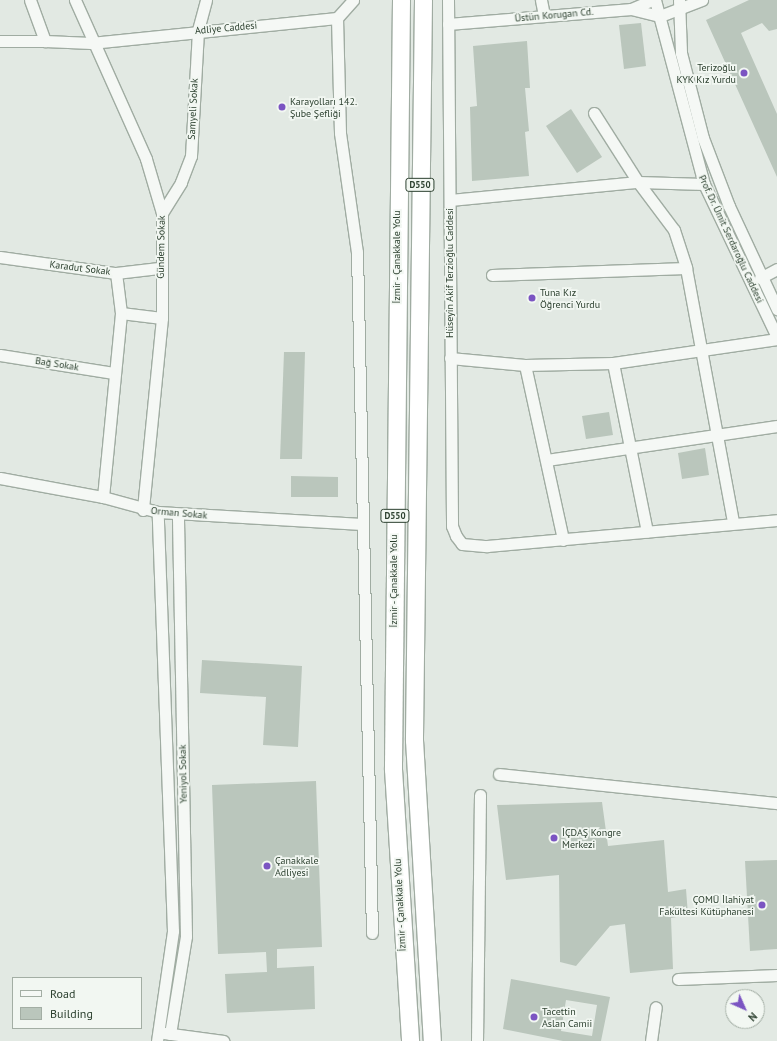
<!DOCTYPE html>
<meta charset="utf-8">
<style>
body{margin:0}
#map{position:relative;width:777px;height:1041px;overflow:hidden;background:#e2e9e3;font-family:"PT Sans",sans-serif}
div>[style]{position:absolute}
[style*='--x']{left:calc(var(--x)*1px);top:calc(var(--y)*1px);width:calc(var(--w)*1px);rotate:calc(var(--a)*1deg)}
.building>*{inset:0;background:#bac6bc}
.roads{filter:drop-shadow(1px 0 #a0aca2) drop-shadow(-1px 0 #a0aca2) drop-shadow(0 1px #a0aca2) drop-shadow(0 -1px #a0aca2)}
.minor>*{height:11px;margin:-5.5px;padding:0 5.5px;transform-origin:5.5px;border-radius:5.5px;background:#f5f8f5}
.highway>*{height:17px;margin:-8.5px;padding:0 8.5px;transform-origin:8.5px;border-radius:8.5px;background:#fff}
.dots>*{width:11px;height:11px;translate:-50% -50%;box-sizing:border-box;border:2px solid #f2f7f2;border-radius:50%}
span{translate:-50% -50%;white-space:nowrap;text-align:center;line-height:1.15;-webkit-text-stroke:3.5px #f2f7f2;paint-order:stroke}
.shield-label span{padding:1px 3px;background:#f2f7f2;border:1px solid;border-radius:3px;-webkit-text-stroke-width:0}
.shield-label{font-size:9px;color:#2c402f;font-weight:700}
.street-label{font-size:10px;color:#2c402f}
.poi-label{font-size:10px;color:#2c402f}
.right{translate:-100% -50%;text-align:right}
.left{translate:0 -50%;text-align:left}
.legend{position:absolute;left:12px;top:977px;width:130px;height:52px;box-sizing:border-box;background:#f2f7f2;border:1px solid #a3aea4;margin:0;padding:5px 7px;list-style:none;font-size:12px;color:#2c402f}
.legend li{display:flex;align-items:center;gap:8px;height:20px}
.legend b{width:20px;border:1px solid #a3aea4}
.north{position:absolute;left:725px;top:989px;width:40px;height:40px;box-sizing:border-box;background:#f2f7f2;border:1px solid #a3aea4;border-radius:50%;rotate:135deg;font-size:11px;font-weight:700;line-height:16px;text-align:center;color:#2c402f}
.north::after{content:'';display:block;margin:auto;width:14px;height:18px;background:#7b54c2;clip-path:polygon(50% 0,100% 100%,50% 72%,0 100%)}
</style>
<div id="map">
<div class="building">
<i style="clip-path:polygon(749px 0,777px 0,777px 29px,769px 31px,762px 23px,741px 33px,777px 114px,777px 177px,706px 20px)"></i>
<i style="clip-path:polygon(641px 23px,646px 66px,624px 69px,619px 25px)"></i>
<i style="clip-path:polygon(527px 41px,530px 88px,525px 88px,529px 131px,525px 132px,529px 176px,472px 181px,470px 107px,477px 106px,473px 46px)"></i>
<i style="clip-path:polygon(571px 109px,602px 157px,577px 173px,546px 126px)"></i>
<i style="clip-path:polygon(284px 352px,305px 352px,302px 459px,280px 459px)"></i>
<i style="clip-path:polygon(609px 412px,613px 435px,586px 439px,582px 416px)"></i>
<i style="clip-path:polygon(705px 448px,709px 475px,682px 479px,678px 453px)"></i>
<i style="clip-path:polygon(291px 476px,338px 477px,338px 497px,291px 497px)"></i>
<i style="clip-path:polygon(202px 660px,302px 666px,298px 747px,263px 745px,266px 697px,200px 693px)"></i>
<i style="clip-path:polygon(316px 781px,322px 947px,277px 949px,277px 968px,314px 966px,315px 1009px,227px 1013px,225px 974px,267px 972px,266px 952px,218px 954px,212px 785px)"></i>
<i style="clip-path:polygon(602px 802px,608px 846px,664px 840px,668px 892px,686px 889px,688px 915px,671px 918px,673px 969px,630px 973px,625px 924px,610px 926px,576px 966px,560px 962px,559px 875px,506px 880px,497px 805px)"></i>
<i style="clip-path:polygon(777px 860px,777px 949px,750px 951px,745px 861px)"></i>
<i style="clip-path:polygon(evenodd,511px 979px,610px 997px,601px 1041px,563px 1041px,503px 1029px,511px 979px,566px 1000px,597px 1005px,592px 1036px,561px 1031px,566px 1000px)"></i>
</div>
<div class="roads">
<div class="minor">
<i style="--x:30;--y:0;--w:44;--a:69.9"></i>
<i style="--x:45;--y:41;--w:46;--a:2.5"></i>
<i style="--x:91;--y:43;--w:247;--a:-5.8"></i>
<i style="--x:337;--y:18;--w:24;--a:-48"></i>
<i style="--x:75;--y:0;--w:174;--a:65.9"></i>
<i style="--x:146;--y:159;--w:56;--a:73.5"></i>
<i style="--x:162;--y:213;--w:105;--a:90"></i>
<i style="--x:162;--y:318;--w:193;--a:95.7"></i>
<i style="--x:448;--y:0;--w:526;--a:89.56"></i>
<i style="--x:452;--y:526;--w:11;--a:68"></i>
<i style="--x:456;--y:536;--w:10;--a:53"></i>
<i style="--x:462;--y:544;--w:25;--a:5"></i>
<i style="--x:487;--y:546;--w:291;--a:-5.1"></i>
<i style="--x:541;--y:0;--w:16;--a:79"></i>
<i style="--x:655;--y:0;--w:190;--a:75.1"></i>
<i style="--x:704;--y:184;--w:170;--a:64.5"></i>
<i style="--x:679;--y:0;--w:53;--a:87.8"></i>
<i style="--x:681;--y:53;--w:88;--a:75.5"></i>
<i style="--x:703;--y:138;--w:73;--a:69.1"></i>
<i style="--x:729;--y:206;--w:114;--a:65"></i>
<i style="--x:631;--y:9;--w:23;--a:-23"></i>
<i style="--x:337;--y:18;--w:115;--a:88.5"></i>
<i style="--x:340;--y:133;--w:120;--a:81.9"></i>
<i style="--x:357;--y:252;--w:681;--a:88.74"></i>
<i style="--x:448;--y:24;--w:184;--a:-4.7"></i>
<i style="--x:631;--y:9;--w:30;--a:14"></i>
<i style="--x:660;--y:16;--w:45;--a:-20.9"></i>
<i style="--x:0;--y:41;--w:45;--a:0"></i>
<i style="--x:594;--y:113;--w:82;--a:57.5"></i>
<i style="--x:638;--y:182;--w:60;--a:53.1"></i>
<i style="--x:674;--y:230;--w:40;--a:72"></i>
<i style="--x:686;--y:268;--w:258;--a:79.5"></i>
<i style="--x:450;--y:200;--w:189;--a:-5.5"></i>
<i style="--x:638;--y:182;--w:66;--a:1.7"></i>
<i style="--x:162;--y:213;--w:36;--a:-58"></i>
<i style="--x:181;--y:182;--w:28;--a:-69"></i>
<i style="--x:191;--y:156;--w:126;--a:-86.8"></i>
<i style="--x:198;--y:30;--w:31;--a:-75"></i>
<i style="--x:0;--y:257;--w:117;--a:7.9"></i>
<i style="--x:116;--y:273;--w:43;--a:-6.6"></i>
<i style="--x:492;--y:275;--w:194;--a:-2.1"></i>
<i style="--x:760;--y:278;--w:19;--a:-28"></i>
<i style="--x:121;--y:313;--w:41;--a:7"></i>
<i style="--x:0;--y:355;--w:115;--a:9"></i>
<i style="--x:450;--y:358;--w:75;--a:5.3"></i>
<i style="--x:525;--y:365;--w:88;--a:-1.3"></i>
<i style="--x:613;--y:363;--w:166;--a:-8.3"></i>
<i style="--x:613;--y:363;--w:172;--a:78.6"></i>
<i style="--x:525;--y:365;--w:179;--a:77.7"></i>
<i style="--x:547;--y:460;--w:232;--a:-8.4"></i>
<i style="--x:0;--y:478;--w:105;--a:10.5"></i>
<i style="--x:103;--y:497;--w:57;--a:15.3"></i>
<i style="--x:158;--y:512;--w:204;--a:3.4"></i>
<i style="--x:103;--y:497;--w:185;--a:-84.4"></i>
<i style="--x:121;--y:313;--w:40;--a:-97.1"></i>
<i style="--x:499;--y:774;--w:280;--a:6"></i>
<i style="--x:678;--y:979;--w:99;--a:-2.3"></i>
<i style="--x:164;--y:1033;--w:60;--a:7.7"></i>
<i style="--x:170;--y:1034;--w:99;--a:-80.7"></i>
<i style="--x:186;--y:936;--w:422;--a:-91.1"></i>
<i style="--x:157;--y:1041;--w:111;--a:-81.7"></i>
<i style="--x:173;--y:931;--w:419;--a:-92.1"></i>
<i style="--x:477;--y:1041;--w:246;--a:-89.3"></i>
<i style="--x:651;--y:1041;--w:34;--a:-82"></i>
</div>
<div class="highway">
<i style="--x:401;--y:0;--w:769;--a:90.6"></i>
<i style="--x:393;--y:769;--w:273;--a:86.4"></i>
<i style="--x:423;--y:0;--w:740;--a:90.7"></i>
<i style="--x:414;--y:740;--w:302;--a:86.6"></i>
</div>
</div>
<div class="dots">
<i style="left:744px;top:73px;background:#7b54c2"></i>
<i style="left:282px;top:107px;background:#7b54c2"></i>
<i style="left:532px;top:298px;background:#7b54c2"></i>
<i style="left:554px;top:838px;background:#7b54c2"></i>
<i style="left:267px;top:866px;background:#7b54c2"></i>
<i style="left:762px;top:905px;background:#7b54c2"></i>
<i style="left:534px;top:1017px;background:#7b54c2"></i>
</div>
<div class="shield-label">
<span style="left:420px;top:185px">D550</span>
<span style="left:395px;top:516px">D550</span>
</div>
<div class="street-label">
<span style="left:554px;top:15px;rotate:-5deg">Üstün Korugan Cd.</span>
<span style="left:226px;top:28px;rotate:-5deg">Adliye Caddesi</span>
<span style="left:193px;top:109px;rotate:-87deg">Samyeli Sokak</span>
<span style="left:731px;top:239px;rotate:65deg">Prof. Dr. Ümit Serdaroğlu Caddesi</span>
<span style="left:161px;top:247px;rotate:-89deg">Gündem Sokak</span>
<span style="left:397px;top:257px;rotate:-90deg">İzmir - Çanakkale Yolu</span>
<span style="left:80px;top:268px;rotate:7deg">Karadut Sokak</span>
<span style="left:450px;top:273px;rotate:-90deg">Hüseyin Akif Terzioğlu Caddesi</span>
<span style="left:57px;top:364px;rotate:9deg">Bağ Sokak</span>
<span style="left:179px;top:513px;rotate:5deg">Orman Sokak</span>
<span style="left:394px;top:581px;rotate:-90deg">İzmir - Çanakkale Yolu</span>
<span style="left:183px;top:774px;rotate:-91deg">Yeniyol Sokak</span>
<span style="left:400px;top:905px;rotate:-93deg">İzmir - Çanakkale Yolu</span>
</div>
<div class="poi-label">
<span class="right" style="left:736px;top:73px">Terizoğlu<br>KYK Kız Yurdu</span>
<span class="left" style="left:290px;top:107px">Karayolları 142.<br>Şube Şefliği</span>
<span class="left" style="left:540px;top:298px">Tuna Kız<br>Öğrenci Yurdu</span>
<span class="left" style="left:562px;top:838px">İÇDAŞ Kongre<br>Merkezi</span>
<span class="left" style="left:275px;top:866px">Çanakkale<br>Adliyesi</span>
<span class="right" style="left:754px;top:905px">ÇOMÜ İlahiyat<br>Fakültesi Kütüphanesi</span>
<span class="left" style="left:542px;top:1017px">Tacettin<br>Aslan Camii</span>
</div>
<ul class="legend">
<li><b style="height:5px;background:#f5f8f5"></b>Road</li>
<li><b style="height:11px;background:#bac6bc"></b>Building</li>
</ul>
<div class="north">N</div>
</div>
